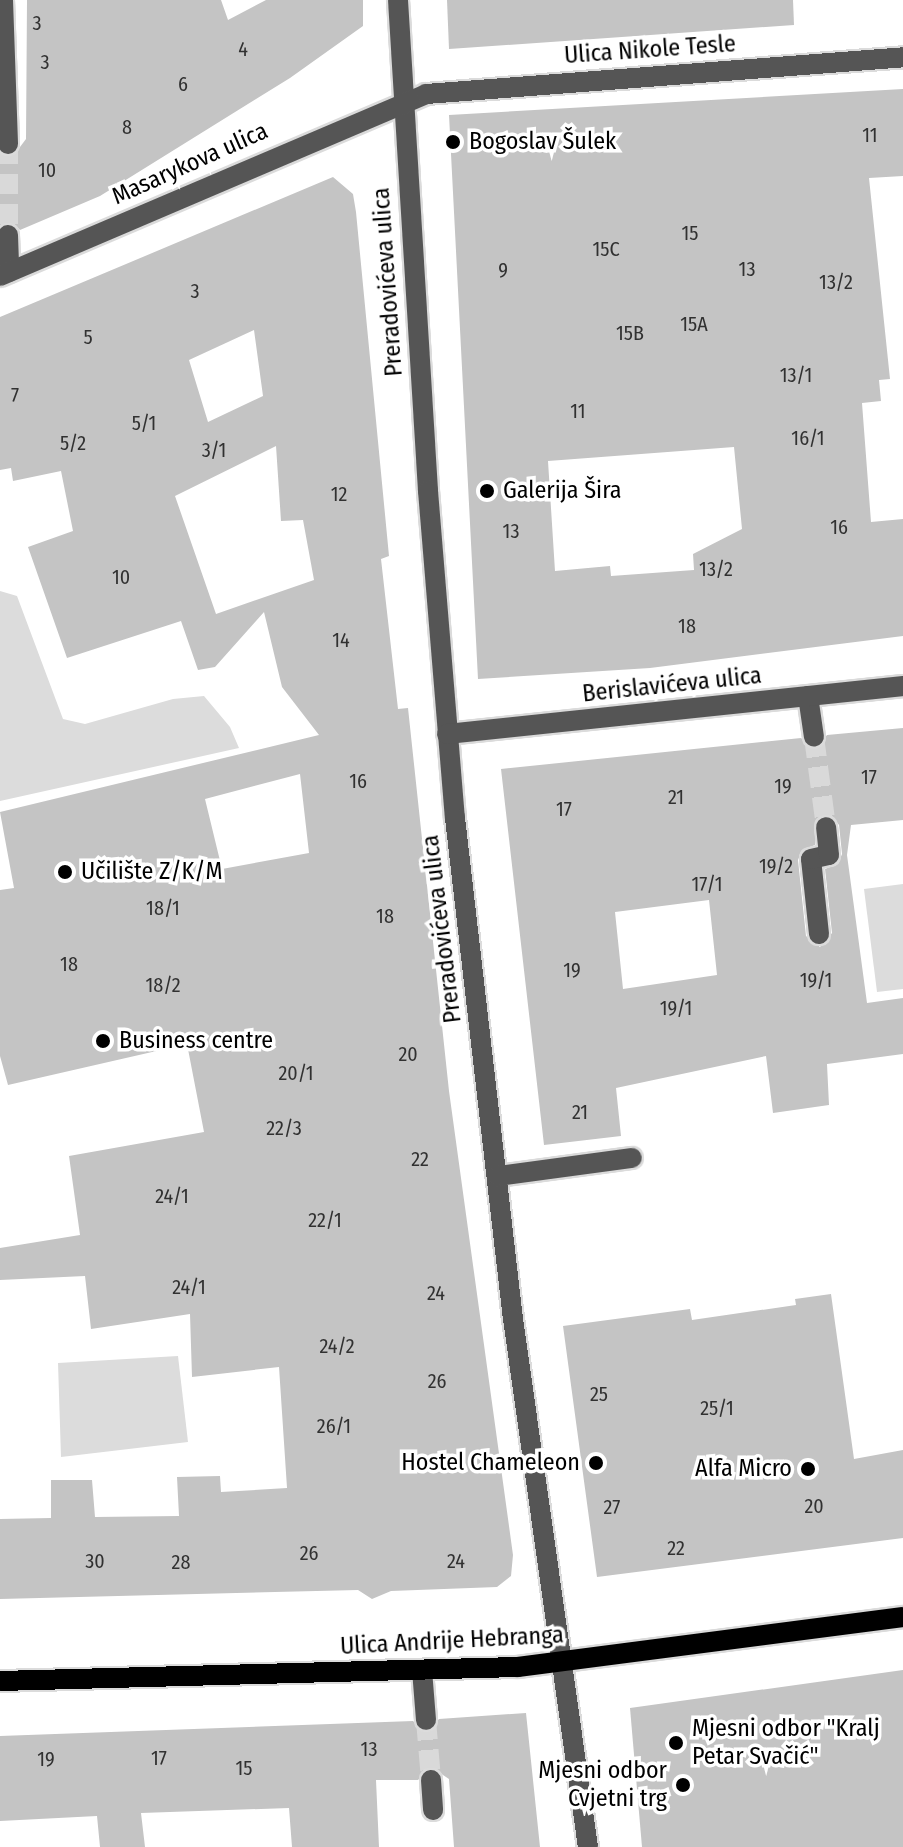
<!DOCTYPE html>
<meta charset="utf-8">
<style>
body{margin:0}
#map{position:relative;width:903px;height:1847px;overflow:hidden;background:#fff;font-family:"Fira Sans Condensed",sans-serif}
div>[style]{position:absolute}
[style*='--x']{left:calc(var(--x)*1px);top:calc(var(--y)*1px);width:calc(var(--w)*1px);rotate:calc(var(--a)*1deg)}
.green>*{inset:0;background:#dcdcdc}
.building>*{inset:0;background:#c4c4c4}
.minor-tunnel>*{height:20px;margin-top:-10px;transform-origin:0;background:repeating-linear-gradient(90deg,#d9d9d9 0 20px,transparent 0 30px)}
.roads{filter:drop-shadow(2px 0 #dbdbdb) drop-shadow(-2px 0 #dbdbdb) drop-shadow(0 2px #dbdbdb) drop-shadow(0 -2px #dbdbdb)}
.minor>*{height:20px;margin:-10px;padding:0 10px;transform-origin:10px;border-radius:10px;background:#555}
.major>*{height:20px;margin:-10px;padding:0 10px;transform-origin:10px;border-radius:10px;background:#000}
.dots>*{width:22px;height:22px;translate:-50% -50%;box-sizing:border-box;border:4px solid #fff;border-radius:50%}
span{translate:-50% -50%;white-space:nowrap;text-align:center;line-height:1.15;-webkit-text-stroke:7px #fff;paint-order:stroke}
.number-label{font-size:20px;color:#313131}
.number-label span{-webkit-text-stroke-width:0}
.street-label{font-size:24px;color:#000}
.poi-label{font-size:24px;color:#000}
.left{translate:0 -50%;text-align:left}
.right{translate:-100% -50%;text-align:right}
</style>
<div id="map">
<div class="green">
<i style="clip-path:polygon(0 591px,17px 596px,63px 719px,85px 724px,173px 699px,204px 696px,230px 727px,239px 748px,0 801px)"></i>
<i style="clip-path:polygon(903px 884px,903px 989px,877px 992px,864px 889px)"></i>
<i style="clip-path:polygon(178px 1356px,188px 1442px,61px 1457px,58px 1363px)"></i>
</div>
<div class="building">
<i style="clip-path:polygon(27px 0,221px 0,228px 20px,266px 0,363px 0,363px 26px,290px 78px,100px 196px,20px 230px,13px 223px,0 225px,0 154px,14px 155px,26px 139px)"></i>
<i style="clip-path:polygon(447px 0,793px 0,794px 25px,449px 49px)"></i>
<i style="clip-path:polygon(evenodd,903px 89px,903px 176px,869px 178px,890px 379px,879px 380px,881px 401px,862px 403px,871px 522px,903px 519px,903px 636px,650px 668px,478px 679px,449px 115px,903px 89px,734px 447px,742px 529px,693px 554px,694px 570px,611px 576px,610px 566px,555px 571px,548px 461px,734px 447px)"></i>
<i style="clip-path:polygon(evenodd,333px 177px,353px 194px,356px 212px,389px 556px,381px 559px,398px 709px,408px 708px,449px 1091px,513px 1555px,511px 1576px,497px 1587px,391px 1591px,372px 1599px,358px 1590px,0 1599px,0 1519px,51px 1518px,51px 1480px,92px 1480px,95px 1517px,179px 1516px,177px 1477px,220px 1476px,221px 1492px,287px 1488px,279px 1367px,192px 1377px,190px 1314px,91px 1329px,85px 1276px,0 1280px,0 1248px,80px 1235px,69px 1156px,204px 1132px,187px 1044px,8px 1085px,0 1056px,0 890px,14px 888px,0 812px,319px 735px,282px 687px,264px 612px,215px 667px,198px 670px,181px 621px,67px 658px,28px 547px,73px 531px,61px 471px,13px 481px,11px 468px,0 470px,0 317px,333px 177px,254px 330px,263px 396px,208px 422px,189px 360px,254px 330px,333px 177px,276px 446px,281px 521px,303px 520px,314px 580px,216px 614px,175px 496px,276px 446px,333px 177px,300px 774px,309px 853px,222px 869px,205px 799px,300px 774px)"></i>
<i style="clip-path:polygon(evenodd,903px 728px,903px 820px,851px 825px,847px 855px,867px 1003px,903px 998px,903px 1054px,827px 1064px,829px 1105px,773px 1113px,766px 1056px,616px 1088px,621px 1136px,544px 1145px,501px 769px,801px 738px,815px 750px,827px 735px,903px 728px,831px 815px,839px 825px,842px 854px,838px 864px,825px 869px,832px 933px,820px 947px,806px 936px,798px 860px,802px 850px,815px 845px,815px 821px,831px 815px,903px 728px,709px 900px,717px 975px,623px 989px,615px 912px,709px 900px)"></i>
<i style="clip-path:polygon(831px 1294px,854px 1459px,903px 1450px,903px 1538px,597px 1577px,563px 1326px,690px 1309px,692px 1320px,796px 1305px,795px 1299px)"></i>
<i style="clip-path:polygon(903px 1670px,903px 1847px,642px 1847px,630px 1708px)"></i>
<i style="clip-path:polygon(526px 1713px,540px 1847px,454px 1847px,449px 1779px,431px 1767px,418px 1780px,376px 1780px,379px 1847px,292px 1847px,289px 1808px,141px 1813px,145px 1847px,100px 1847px,97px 1816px,0 1821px,0 1736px,413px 1721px,426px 1733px,439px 1719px)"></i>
</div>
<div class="minor-tunnel">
<i style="--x:8;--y:144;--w:91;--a:90"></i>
<i style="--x:814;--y:737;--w:91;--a:82.4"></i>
<i style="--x:426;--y:1720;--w:60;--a:85.2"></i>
</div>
<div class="roads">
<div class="minor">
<i style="--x:3;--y:0;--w:144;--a:88"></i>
<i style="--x:398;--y:0;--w:492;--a:86.5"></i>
<i style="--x:428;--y:491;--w:328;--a:85.3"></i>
<i style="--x:455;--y:818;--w:504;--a:83.4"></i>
<i style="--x:513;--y:1319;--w:533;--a:81.92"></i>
<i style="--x:8;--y:235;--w:37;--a:88"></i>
<i style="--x:0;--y:276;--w:463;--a:-23.1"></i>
<i style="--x:426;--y:94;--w:478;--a:-4.4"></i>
<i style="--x:808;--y:696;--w:41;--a:81.7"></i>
<i style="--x:447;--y:734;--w:459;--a:-6"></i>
<i style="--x:819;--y:934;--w:75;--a:-96.1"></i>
<i style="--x:811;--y:859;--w:18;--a:-13"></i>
<i style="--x:829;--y:855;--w:28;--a:-96"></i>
<i style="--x:498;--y:1176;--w:135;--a:-7.7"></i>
<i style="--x:422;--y:1670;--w:50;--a:85.4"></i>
<i style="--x:431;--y:1780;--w:30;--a:86"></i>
</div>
<div class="major">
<i style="--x:0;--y:1681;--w:518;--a:-1.55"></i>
<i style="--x:518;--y:1667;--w:388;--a:-7.4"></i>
</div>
</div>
<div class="dots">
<i style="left:453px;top:142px;background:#000"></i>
<i style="left:487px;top:491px;background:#000"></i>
<i style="left:65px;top:872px;background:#000"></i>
<i style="left:103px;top:1041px;background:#000"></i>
<i style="left:596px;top:1463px;background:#000"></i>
<i style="left:808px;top:1469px;background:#000"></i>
<i style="left:676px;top:1743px;background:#000"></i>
<i style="left:683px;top:1785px;background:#000"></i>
</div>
<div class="number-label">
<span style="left:37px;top:23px">3</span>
<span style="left:243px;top:49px">4</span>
<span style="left:45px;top:62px">3</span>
<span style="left:183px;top:84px">6</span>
<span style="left:127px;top:127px">8</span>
<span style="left:870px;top:135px">11</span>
<span style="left:47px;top:170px">10</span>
<span style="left:690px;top:233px">15</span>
<span style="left:606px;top:249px">15C</span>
<span style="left:747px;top:269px">13</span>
<span style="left:503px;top:270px">9</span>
<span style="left:836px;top:282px">13/2</span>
<span style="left:195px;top:291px">3</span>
<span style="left:694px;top:324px">15A</span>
<span style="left:630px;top:333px">15B</span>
<span style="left:88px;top:337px">5</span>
<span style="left:796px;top:375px">13/1</span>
<span style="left:15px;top:395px">7</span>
<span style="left:578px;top:411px">11</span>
<span style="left:144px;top:423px">5/1</span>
<span style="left:808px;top:438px">16/1</span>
<span style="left:73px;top:443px">5/2</span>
<span style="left:214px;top:450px">3/1</span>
<span style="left:339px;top:494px">12</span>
<span style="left:839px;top:527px">16</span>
<span style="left:511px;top:531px">13</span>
<span style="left:716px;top:569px">13/2</span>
<span style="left:121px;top:577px">10</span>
<span style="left:687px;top:626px">18</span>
<span style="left:341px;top:640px">14</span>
<span style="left:869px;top:777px">17</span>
<span style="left:358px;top:781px">16</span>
<span style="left:783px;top:786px">19</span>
<span style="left:676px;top:797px">21</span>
<span style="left:564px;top:809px">17</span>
<span style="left:776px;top:866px">19/2</span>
<span style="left:707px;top:884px">17/1</span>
<span style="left:163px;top:908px">18/1</span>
<span style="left:385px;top:916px">18</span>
<span style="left:69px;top:964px">18</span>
<span style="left:572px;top:970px">19</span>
<span style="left:816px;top:980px">19/1</span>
<span style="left:163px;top:985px">18/2</span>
<span style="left:676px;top:1008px">19/1</span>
<span style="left:408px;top:1054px">20</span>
<span style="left:296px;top:1073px">20/1</span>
<span style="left:580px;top:1112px">21</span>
<span style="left:284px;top:1128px">22/3</span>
<span style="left:420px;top:1159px">22</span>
<span style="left:172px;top:1196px">24/1</span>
<span style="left:325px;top:1220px">22/1</span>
<span style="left:189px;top:1287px">24/1</span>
<span style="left:436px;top:1293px">24</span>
<span style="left:337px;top:1346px">24/2</span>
<span style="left:437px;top:1381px">26</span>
<span style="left:599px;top:1394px">25</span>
<span style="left:717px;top:1408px">25/1</span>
<span style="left:334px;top:1426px">26/1</span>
<span style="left:814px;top:1506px">20</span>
<span style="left:612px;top:1507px">27</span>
<span style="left:676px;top:1548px">22</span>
<span style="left:309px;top:1553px">26</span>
<span style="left:95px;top:1561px">30</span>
<span style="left:456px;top:1561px">24</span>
<span style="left:181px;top:1562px">28</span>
<span style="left:369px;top:1749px">13</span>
<span style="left:159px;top:1758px">17</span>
<span style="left:46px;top:1759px">19</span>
<span style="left:244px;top:1768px">15</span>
</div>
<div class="street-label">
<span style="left:650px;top:50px;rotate:-4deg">Ulica Nikole Tesle</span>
<span style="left:190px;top:164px;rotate:-24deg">Masarykova ulica</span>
<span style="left:388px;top:282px;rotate:-94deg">Preradovićeva ulica</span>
<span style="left:672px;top:685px;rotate:-6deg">Berislavićeva ulica</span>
<span style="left:442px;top:929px;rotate:-97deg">Preradovićeva ulica</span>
<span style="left:452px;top:1641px;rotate:-3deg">Ulica Andrije Hebranga</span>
</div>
<div class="poi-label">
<span class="left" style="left:469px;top:142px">Bogoslav Šulek</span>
<span class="left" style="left:503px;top:491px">Galerija Šira</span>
<span class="left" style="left:81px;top:872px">Učilište Z/K/M</span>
<span class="left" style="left:119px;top:1041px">Business centre</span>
<span class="right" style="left:580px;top:1463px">Hostel Chameleon</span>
<span class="right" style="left:792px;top:1469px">Alfa Micro</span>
<span class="left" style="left:692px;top:1743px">Mjesni odbor "Kralj<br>Petar Svačić"</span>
<span class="right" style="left:667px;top:1785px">Mjesni odbor<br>Cvjetni trg</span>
</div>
</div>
